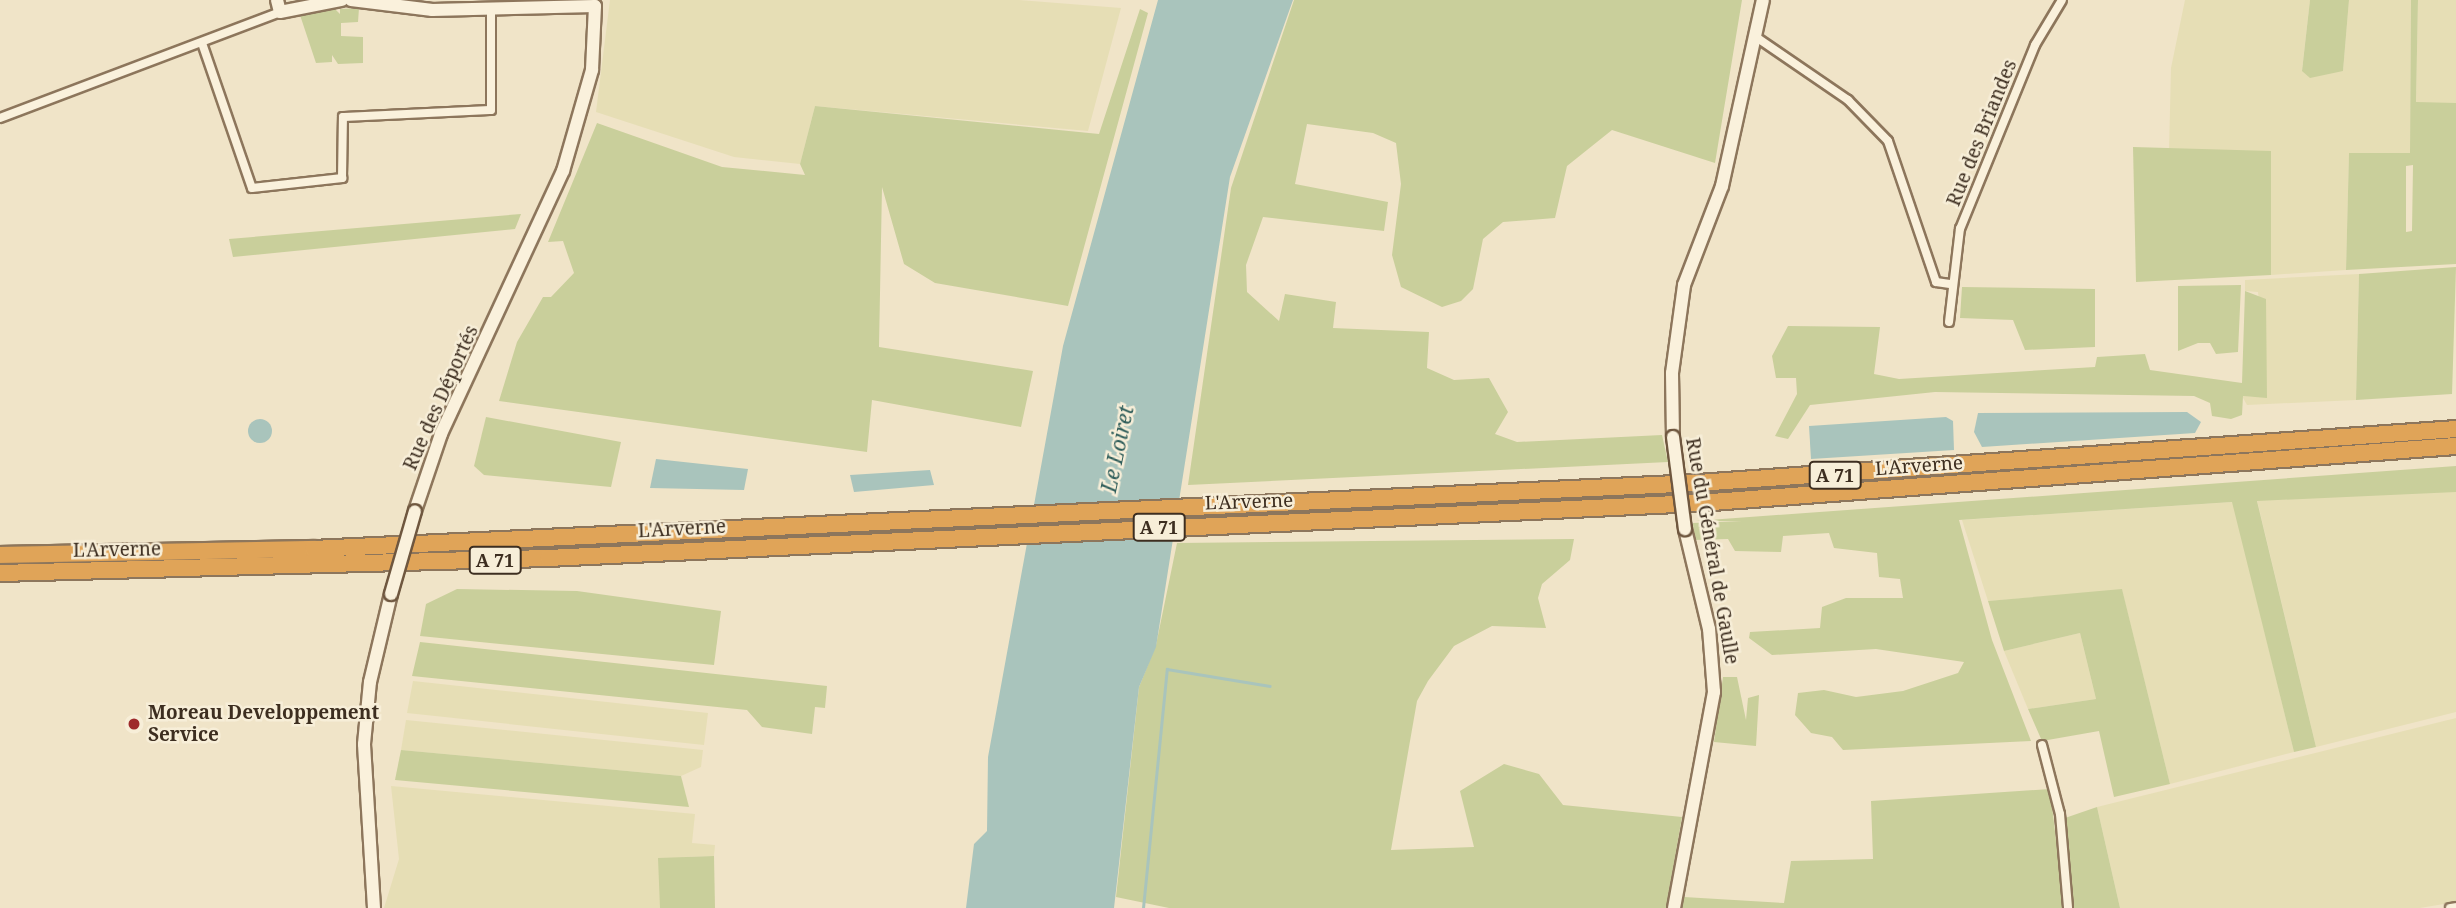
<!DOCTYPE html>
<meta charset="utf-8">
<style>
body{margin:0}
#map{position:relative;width:2456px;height:908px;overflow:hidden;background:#f0e4c8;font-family:"Noto Serif",serif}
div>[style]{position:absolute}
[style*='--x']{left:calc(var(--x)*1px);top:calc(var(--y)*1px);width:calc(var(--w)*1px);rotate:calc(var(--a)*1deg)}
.farmland>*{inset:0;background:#e6deb5}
.green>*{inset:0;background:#c9cf9b}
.water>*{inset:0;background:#a9c4bc}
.round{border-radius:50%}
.stream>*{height:2.5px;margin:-1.25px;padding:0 1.25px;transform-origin:1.25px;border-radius:1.25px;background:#a9c4bc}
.roads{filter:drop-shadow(2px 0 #8d765c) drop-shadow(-2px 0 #8d765c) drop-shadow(0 2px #8d765c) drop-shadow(0 -2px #8d765c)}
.street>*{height:8px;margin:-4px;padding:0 4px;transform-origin:4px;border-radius:4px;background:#faf1dc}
.secondary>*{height:12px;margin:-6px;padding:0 6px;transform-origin:6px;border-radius:6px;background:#faf1dc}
.highway>*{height:16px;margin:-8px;padding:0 8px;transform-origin:8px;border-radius:8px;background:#e0a458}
.bridges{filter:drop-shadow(2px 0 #6f573f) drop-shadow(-2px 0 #6f573f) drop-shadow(0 2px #6f573f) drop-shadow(0 -2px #6f573f)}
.secondary-bridge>*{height:12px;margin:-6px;padding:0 6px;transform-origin:6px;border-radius:6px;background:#faf1dc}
.dots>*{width:19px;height:19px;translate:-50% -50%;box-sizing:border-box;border:4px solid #f7eed8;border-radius:50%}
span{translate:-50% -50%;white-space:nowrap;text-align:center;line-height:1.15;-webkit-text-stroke:5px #f7eed8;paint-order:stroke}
.shield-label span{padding:2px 5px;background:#f7eed8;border:2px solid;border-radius:5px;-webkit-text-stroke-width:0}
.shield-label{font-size:18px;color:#3d2e20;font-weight:700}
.street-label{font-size:19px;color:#3d2e20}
.poi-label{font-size:19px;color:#3d2e20;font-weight:700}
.left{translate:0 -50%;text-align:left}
.water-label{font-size:21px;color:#2f5d5a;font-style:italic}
</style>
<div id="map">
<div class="farmland">
<i style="clip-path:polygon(610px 0,1019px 0,1121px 8px,1088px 131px,815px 106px,800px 164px,734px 157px,596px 112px)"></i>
<i style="clip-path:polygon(2185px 0,2310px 0,2302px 70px,2343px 71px,2349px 0,2411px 0,2410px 154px,2349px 153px,2346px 270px,2271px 275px,2271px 151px,2169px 152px,2171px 68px)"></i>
<i style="clip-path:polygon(2418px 0,2456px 0,2456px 103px,2416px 103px)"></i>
<i style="clip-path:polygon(2359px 274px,2356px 400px,2247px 405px,2242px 396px,2267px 397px,2258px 292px,2245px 291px,2245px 280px)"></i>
<i style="clip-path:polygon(2387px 492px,2456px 492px,2456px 712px,2316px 747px,2257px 500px)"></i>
<i style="clip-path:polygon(2233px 502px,2294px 752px,2170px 784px,2122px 590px,1988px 601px,1962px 520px)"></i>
<i style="clip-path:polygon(2080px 633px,2096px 699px,2028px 709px,2004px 651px)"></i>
<i style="clip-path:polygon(413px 681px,708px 713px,704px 745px,407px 713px)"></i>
<i style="clip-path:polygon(2456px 718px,2456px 902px,2420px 908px,2120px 908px,2097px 807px)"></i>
<i style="clip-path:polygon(406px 720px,703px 750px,701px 767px,681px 776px,401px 750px)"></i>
<i style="clip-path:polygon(391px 786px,695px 814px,692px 843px,715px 845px,714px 856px,684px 857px,660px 890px,660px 908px,384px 908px,399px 859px)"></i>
</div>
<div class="green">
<i style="clip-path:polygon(1294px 0,1742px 0,1715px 163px,1612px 130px,1567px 166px,1555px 218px,1503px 222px,1483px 239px,1473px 289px,1461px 301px,1442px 307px,1401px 287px,1392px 255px,1401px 184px,1396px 143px,1373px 133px,1307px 124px,1295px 184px,1388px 202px,1384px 231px,1263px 217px,1246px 265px,1247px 292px,1279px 321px,1285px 294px,1336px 302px,1333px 328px,1429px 332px,1427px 368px,1454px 380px,1489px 378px,1508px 412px,1495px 434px,1517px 442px,1662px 435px,1668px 462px,1188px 485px,1231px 188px)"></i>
<i style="clip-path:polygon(2310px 0,2349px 0,2343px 71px,2310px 78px,2302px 71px)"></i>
<i style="clip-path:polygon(evenodd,2411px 0,2418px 0,2416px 102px,2456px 103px,2456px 264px,2346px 270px,2349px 153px,2410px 153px,2411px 0,2413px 165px,2412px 231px,2406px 232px,2406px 166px,2413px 165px)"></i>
<i style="clip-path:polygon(334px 8px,340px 14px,340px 9px,359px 8px,358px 22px,341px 23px,341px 36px,363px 37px,363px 63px,338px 64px,332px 55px,332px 62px,316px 63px,300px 15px)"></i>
<i style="clip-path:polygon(1140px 9px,1148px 13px,1068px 306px,935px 283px,904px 264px,882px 187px,879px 347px,1033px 371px,1021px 427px,872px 400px,867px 452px,499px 401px,517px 342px,543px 297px,551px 297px,574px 273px,563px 241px,548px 242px,597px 123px,722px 167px,805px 175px,800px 164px,815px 106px,1099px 134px)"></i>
<i style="clip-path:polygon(2133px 147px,2271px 151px,2271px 275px,2136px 282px)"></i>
<i style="clip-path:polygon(521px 214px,515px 229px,233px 257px,229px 239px)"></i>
<i style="clip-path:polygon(2456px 267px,2452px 394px,2356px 400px,2359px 274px)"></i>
<i style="clip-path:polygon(2241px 285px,2238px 352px,2216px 354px,2210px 343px,2198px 343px,2178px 351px,2178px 286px)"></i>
<i style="clip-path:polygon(1962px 287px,2095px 289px,2095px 347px,2025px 350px,2013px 320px,1960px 318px)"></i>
<i style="clip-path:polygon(2245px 291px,2266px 299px,2267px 398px,2243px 396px,2242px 415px,2231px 419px,2212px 416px,2210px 403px,2194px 396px,1935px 392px,1810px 405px,1788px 439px,1775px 436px,1797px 394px,1796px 378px,1776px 378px,1772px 356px,1788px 326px,1880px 327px,1874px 374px,1899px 379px,2095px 367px,2097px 357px,2145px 354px,2150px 370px,2242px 383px)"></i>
<i style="clip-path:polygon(486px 417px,621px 442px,611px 487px,484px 475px,474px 466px)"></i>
<i style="clip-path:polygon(2456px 466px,2456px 492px,2257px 501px,2316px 747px,2294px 752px,2232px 502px,1959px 520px,1992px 640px,2031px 741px,1843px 750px,1832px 737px,1811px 733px,1795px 715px,1798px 693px,1824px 690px,1856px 697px,1903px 691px,1958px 673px,1964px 662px,1876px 649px,1772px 655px,1749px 638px,1750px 632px,1820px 628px,1822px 607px,1846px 598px,1903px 598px,1900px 579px,1879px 577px,1877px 553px,1834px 548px,1829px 533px,1783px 536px,1781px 552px,1735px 551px,1728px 539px,1694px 540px,1693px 523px,1742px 521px,1695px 521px)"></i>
<i style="clip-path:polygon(1574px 539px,1570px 560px,1542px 584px,1538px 598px,1546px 628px,1492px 626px,1454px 646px,1428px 681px,1417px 701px,1391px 850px,1474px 847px,1460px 791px,1504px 764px,1539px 774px,1563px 805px,1682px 817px,1666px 908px,1169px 908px,1116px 897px,1139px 687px,1156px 645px,1177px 543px)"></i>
<i style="clip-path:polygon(457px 589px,577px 591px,721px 611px,714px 665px,420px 636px,426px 604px)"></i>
<i style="clip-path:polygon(2122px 589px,2170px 784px,2114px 797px,2099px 731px,2042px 741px,2028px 709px,2096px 699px,2080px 633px,2004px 651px,1988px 601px)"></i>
<i style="clip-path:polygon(420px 642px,827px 686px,825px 708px,815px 707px,812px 734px,762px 727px,747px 710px,412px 676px)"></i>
<i style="clip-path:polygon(1723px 677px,1737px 677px,1746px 720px,1748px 698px,1759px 695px,1756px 746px,1714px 742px)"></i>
<i style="clip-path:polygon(401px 750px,681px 776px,689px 807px,395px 780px)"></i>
<i style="clip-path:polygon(2050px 789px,2064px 908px,1681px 908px,1684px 897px,1784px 903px,1791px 861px,1873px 859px,1871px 801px)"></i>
<i style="clip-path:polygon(2097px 807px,2120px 908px,2073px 908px,2065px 818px)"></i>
<i style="clip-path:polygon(714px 856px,715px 908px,660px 908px,658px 858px)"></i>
</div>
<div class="water">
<i style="clip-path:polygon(1158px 0,1293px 0,1230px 177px,1156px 647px,1139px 687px,1114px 908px,966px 908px,974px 844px,987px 831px,988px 757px,1063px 346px)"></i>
<i style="clip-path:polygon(2187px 412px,2201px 422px,2195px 433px,1982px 447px,1974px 432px,1978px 413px)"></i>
<i style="clip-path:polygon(1946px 417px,1953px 421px,1954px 450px,1811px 459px,1809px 426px)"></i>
<i class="round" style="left:248px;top:419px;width:24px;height:24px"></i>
<i style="clip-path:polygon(656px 459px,748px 469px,744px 490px,650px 488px)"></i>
<i style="clip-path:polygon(930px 470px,934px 485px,854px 492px,850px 475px)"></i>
</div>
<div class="stream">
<i style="--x:1143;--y:908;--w:240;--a:-84.3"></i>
<i style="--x:1167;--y:669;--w:104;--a:9.4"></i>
</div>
<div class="roads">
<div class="street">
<i style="--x:1756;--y:37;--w:112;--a:34.4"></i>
<i style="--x:1848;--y:100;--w:57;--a:45.7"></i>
<i style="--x:1888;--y:141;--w:149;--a:71.2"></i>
<i style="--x:1936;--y:282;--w:14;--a:8"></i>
<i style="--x:202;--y:43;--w:153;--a:71"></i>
<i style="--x:252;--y:188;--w:91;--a:-6.3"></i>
<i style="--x:342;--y:178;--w:61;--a:-89.1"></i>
<i style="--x:343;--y:117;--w:148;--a:-2.7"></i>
<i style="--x:491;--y:110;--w:100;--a:-90"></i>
<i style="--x:0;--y:118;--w:299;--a:-20.7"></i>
<i style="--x:1949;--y:322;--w:94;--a:-83.3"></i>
<i style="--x:1960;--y:229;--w:199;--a:-67.8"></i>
<i style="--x:2035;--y:45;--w:52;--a:-59"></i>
<i style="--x:2042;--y:745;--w:71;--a:75.4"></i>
<i style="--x:2060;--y:814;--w:94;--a:85.1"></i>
<i style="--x:2450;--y:908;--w:6;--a:-9"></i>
</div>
<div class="secondary">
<i style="--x:277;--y:0;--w:12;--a:76"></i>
<i style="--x:280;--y:12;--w:63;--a:-11"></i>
<i style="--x:351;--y:0;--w:82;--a:7"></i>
<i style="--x:432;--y:10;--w:163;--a:-1.4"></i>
<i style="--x:595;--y:6;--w:64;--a:92.7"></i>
<i style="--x:592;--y:70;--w:105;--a:106"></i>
<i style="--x:563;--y:171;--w:290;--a:114.9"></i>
<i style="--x:441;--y:434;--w:81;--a:108.7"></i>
<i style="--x:1673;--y:437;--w:64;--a:-90.9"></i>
<i style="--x:1672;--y:373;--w:89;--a:-82.2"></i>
<i style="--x:1684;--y:285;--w:106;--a:-69"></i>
<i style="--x:1722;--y:186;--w:190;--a:-77.6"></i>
<i style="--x:374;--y:908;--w:164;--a:-93.5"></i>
<i style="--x:364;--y:744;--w:62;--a:-84.5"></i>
<i style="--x:370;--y:682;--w:90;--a:-76.6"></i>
<i style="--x:1674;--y:908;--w:220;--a:-79.5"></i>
<i style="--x:1714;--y:692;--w:63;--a:-94.5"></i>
<i style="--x:1709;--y:629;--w:103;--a:-103.5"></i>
</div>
<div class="highway">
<i style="--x:0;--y:555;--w:313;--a:-1.1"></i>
<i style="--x:313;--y:549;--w:1387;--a:-2.73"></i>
<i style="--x:1698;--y:483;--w:760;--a:-4.07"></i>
<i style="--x:0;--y:573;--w:548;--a:-1.57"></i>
<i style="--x:548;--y:558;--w:1152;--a:-2.74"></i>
<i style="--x:1699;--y:503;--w:759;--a:-4.31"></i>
</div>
</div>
<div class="bridges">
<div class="secondary-bridge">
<i style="--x:1673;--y:437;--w:93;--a:82.6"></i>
<i style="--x:391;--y:594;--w:86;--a:-73.9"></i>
</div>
</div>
<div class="dots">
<i style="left:134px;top:724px;background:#9e2a2b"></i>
</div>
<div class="shield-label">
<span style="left:1835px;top:475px">A 71</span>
<span style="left:1159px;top:527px">A 71</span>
<span style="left:495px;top:560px">A 71</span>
</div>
<div class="street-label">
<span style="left:1982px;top:133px;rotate:-68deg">Rue des Briandes</span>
<span style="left:441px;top:398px;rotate:-66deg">Rue des Déportés</span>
<span style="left:1919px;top:466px;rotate:-4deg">L'Arverne</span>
<span style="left:1249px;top:502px;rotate:-2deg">L'Arverne</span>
<span style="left:682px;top:529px;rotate:-3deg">L'Arverne</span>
<span style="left:117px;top:550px;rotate:-1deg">L'Arverne</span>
<span style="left:1712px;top:551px;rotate:80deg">Rue du Général de Gaulle</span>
</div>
<div class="poi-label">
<span class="left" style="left:148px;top:724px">Moreau Developpement<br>Service</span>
</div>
<div class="water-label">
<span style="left:1117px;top:449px;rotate:-78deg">Le Loiret</span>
</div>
</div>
